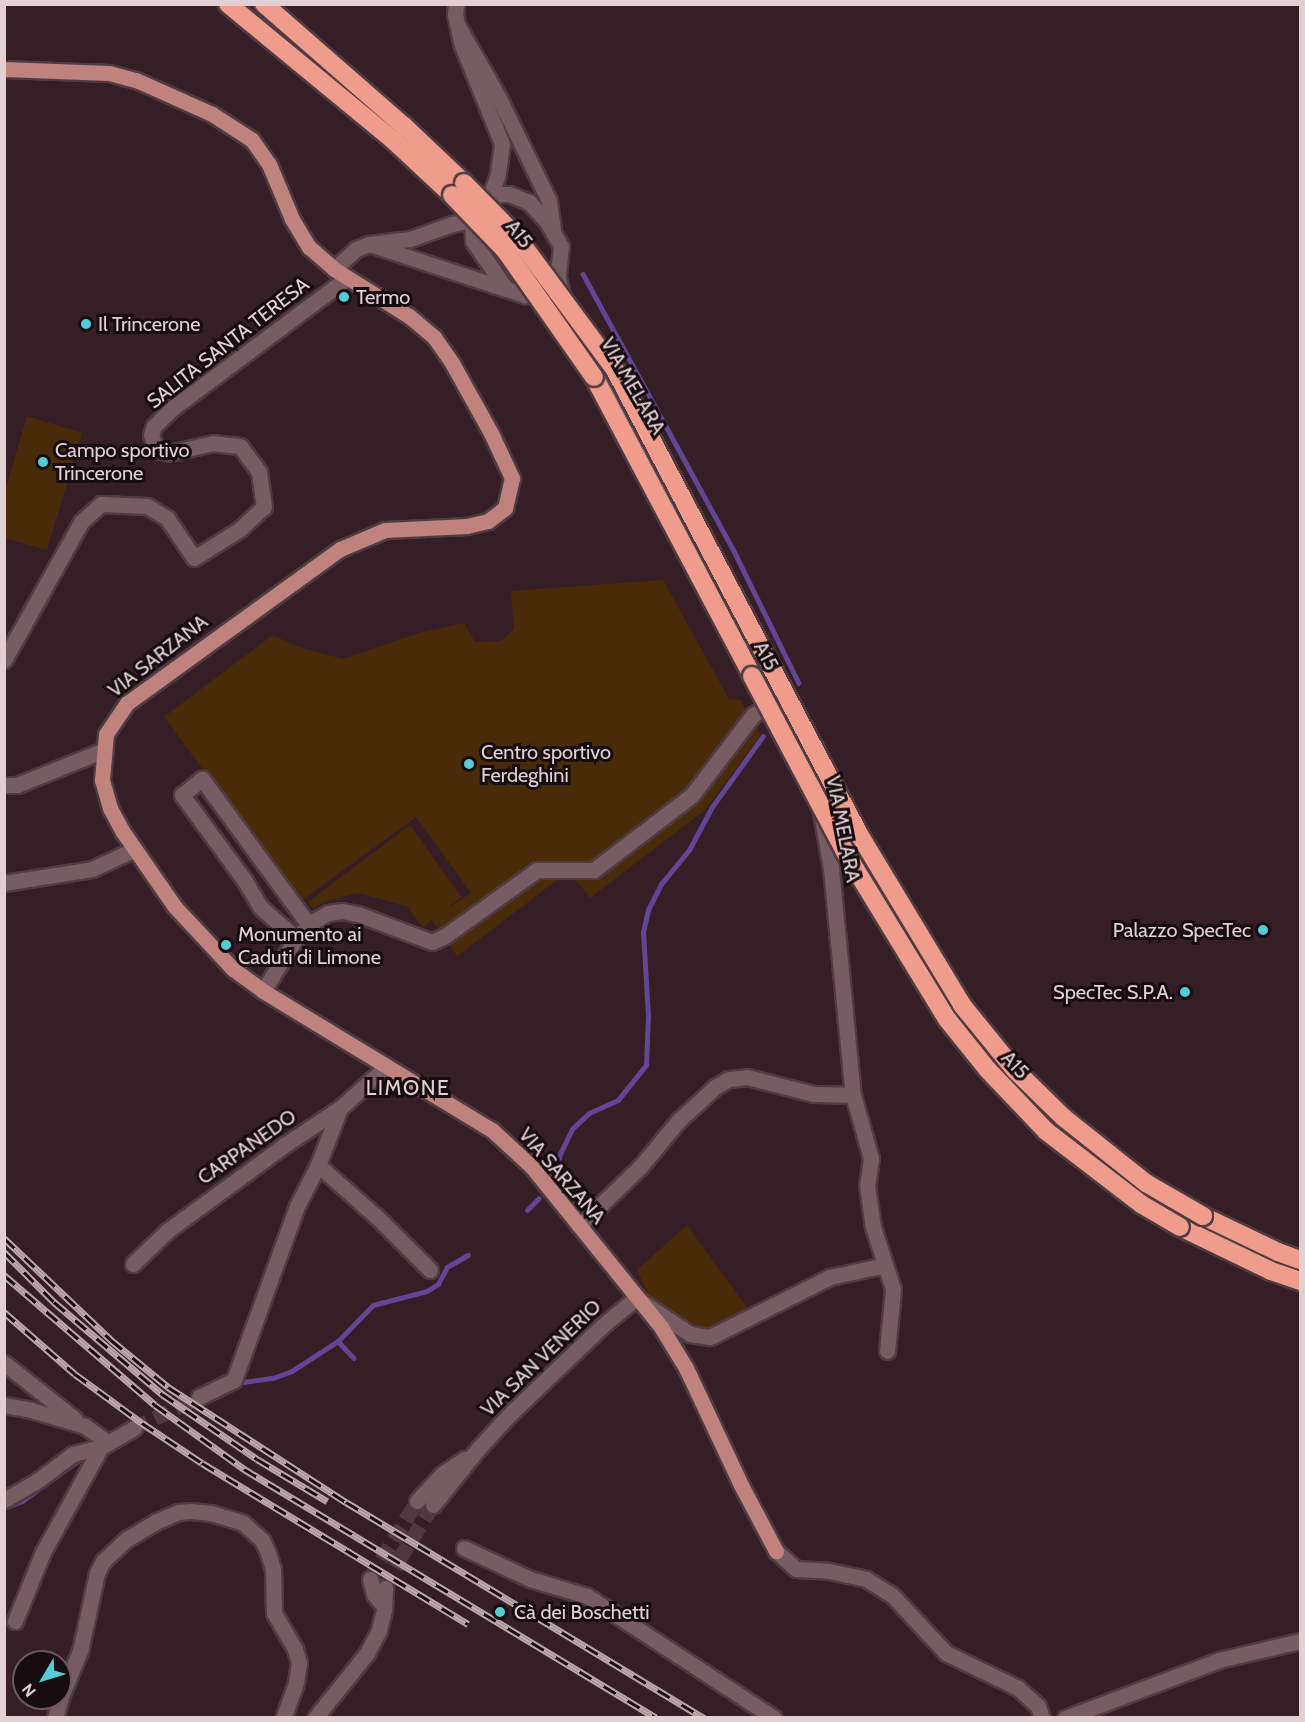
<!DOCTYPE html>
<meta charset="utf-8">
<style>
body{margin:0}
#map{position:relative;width:1305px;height:1722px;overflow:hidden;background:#361e26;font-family:Cabin,sans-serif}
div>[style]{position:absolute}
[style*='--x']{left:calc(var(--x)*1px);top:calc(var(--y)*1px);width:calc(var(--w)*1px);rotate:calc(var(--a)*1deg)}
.green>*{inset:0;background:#4a2b09}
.stream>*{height:4.5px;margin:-2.25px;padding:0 2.25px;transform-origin:2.25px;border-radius:2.25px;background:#614695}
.minor-tunnel>*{height:15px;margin-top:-7.5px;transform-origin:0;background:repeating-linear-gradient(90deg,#503940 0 15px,transparent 0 23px)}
.roads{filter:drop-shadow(2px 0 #4f3c42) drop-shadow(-2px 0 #4f3c42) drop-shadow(0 2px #4f3c42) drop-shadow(0 -2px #4f3c42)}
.minor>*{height:15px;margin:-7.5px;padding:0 7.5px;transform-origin:7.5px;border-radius:7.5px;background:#785c64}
.major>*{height:15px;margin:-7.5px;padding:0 7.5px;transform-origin:7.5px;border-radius:7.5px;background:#c0827c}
.highway>*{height:18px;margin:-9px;padding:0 9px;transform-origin:9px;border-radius:9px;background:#f09c8c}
.rail>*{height:7px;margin-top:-3.5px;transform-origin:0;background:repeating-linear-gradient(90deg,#170c0f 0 14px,#baa7ac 0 28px);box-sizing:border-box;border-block:2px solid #baa7ac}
.bridges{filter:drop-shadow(2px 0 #4f3c42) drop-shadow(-2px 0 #4f3c42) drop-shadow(0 2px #4f3c42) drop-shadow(0 -2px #4f3c42)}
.highway-bridge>*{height:18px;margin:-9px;padding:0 9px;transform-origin:9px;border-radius:9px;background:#f09c8c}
.dots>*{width:16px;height:16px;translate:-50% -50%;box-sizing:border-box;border:3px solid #170c0f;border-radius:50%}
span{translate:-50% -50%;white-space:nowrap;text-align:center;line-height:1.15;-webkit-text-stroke:6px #170c0f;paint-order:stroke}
.street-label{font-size:20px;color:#e1d0d4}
.poi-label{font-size:20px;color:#e1d0d4}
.left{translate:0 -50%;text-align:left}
.right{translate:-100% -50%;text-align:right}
.neighbourhood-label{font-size:21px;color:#e1d0d4;letter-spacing:1.5px}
.frame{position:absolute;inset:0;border:6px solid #e1d0d4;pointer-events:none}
.north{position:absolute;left:12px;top:1650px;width:60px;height:60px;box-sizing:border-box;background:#170c0f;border:2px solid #685a5e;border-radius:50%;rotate:232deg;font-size:16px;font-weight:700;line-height:24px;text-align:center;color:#e1d0d4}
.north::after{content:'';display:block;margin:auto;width:21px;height:27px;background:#52ccd5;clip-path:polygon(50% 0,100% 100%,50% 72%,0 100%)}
</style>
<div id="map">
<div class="green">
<i style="clip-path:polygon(27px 416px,82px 433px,47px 550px,5px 538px,5px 491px)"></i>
<i style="clip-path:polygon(663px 580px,729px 699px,740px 700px,761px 735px,704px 811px,590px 898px,569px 871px,457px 956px,432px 920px,423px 927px,407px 906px,358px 893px,332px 899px,313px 908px,308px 902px,410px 825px,461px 897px,444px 911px,471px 893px,416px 817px,301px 901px,164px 717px,273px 635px,295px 646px,343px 659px,419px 633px,464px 623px,475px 642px,501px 641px,514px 629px,511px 591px)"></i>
<i style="clip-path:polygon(687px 1225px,750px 1312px,715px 1328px,694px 1332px,651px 1301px,637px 1270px)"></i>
</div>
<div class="stream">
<i style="--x:583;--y:274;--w:313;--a:61.4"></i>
<i style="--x:733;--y:549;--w:149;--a:63.8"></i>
<i style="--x:555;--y:1181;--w:27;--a:-80"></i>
<i style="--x:560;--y:1154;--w:28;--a:-64"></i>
<i style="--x:572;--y:1129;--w:23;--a:-43"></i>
<i style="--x:589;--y:1113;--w:32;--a:-24"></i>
<i style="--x:618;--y:1100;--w:45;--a:-51.3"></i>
<i style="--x:646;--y:1065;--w:49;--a:-87.7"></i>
<i style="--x:648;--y:1016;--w:84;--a:-93.4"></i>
<i style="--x:643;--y:932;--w:23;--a:-77"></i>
<i style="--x:648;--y:910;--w:30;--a:-63"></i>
<i style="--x:662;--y:883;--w:43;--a:-50.7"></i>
<i style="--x:689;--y:850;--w:49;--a:-61.9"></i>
<i style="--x:712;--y:807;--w:87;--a:-54.3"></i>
<i style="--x:527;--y:1210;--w:16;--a:-45"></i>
<i style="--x:338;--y:1341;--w:23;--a:47"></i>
<i style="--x:243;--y:1382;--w:30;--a:-8"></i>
<i style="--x:273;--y:1378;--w:20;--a:-20"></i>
<i style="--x:292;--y:1371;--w:55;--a:-33.1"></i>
<i style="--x:338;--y:1341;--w:50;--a:-45.8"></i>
<i style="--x:373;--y:1305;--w:56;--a:-14.5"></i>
<i style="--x:427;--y:1291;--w:13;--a:-32"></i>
<i style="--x:438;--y:1284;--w:19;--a:-62"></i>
<i style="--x:447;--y:1267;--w:24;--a:-30"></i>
<i style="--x:4;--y:1508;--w:19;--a:-21"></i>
<i style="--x:22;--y:1501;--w:74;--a:-35.6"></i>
</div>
<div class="minor-tunnel">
<i style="--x:134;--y:1428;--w:72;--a:-25.5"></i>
<i style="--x:370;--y:1579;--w:91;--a:-58.9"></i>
<i style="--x:385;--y:1588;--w:34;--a:-63"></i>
<i style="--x:400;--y:1558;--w:62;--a:-58.1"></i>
</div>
<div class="roads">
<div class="minor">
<i style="--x:456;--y:4;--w:10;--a:96"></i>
<i style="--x:455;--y:14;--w:30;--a:78"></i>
<i style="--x:461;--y:43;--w:109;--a:67.9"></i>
<i style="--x:502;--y:144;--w:30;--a:98"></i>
<i style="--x:498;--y:174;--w:21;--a:109"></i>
<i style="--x:458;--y:26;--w:83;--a:60.3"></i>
<i style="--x:499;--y:98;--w:114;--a:64.1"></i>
<i style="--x:549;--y:201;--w:29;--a:82"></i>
<i style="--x:491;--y:194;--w:18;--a:0"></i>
<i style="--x:509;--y:194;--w:22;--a:22"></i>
<i style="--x:529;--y:202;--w:27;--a:48"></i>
<i style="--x:547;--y:222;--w:28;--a:60"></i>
<i style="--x:561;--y:246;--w:31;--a:96"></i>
<i style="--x:558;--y:277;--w:38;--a:151"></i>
<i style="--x:525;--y:295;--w:20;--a:-162"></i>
<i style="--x:506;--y:289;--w:58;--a:-124.5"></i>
<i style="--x:473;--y:241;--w:35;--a:-92"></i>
<i style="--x:472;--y:206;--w:22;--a:-32"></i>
<i style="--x:372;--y:245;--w:141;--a:18.2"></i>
<i style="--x:334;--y:269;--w:30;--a:-42"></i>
<i style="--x:356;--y:249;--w:14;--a:-21"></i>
<i style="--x:369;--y:244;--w:41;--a:-7"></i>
<i style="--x:410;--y:239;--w:45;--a:-19.7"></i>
<i style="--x:452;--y:224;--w:20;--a:-11"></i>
<i style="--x:558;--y:277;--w:35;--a:78"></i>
<i style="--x:565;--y:311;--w:114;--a:58.7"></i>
<i style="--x:624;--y:408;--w:292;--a:62.7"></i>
<i style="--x:4;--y:660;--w:158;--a:-60.8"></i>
<i style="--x:81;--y:522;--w:27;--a:-42"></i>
<i style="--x:101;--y:504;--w:46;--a:2.5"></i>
<i style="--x:147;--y:506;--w:23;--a:31"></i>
<i style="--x:167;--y:518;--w:48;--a:56"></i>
<i style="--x:194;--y:558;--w:54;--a:-32.2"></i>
<i style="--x:240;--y:529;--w:33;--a:-43"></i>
<i style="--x:264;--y:507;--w:35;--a:-98"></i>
<i style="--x:259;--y:472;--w:32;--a:-126"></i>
<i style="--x:240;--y:446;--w:27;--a:-174"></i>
<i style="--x:213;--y:443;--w:44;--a:166.9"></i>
<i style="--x:170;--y:453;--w:14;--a:-168"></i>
<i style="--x:156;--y:450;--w:16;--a:-108"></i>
<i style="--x:151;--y:435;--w:9;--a:-72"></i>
<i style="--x:154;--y:426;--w:28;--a:-44"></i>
<i style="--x:174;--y:407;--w:216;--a:-36.7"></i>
<i style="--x:4;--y:785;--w:13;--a:0"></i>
<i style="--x:17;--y:785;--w:94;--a:-21.9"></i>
<i style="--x:821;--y:813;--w:56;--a:79.7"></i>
<i style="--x:831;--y:868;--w:228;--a:84.5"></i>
<i style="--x:853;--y:1095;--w:66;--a:74.1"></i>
<i style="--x:871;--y:1158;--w:27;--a:98"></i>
<i style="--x:867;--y:1185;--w:42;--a:81.9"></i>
<i style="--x:873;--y:1227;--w:65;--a:72.1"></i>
<i style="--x:893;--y:1289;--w:62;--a:95.5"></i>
<i style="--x:4;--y:883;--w:89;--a:-9"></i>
<i style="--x:92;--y:869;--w:47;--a:-24.9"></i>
<i style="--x:296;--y:938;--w:25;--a:-43"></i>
<i style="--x:314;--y:921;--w:16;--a:-30"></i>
<i style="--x:328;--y:913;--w:14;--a:-8"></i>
<i style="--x:342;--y:911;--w:16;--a:11"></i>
<i style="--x:358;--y:914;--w:79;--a:20.7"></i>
<i style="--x:432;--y:942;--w:14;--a:-25"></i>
<i style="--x:445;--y:936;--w:113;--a:-35.7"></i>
<i style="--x:537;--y:870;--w:57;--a:0"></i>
<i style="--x:594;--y:870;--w:123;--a:-37.4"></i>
<i style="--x:692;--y:795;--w:101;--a:-52.7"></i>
<i style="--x:753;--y:715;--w:26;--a:-32"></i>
<i style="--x:263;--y:991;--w:62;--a:-58.1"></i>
<i style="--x:296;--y:938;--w:46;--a:-139.4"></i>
<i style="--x:261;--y:908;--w:31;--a:-121"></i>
<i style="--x:245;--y:881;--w:107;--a:-126.2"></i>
<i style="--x:182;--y:795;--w:26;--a:-39"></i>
<i style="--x:202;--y:779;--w:181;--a:53.8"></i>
<i style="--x:318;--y:1165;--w:81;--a:41.5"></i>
<i style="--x:379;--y:1219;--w:72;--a:45"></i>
<i style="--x:579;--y:1226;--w:86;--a:-44.1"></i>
<i style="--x:641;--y:1166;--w:58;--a:-50.6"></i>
<i style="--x:678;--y:1121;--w:50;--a:-42.6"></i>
<i style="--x:715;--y:1087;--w:16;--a:-30"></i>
<i style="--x:729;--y:1079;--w:18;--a:-6"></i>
<i style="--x:747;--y:1077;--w:69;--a:14.2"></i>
<i style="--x:814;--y:1094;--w:39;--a:1"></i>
<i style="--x:133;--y:1264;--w:47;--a:-44.1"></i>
<i style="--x:167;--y:1231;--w:144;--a:-36.2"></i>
<i style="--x:283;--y:1146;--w:69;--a:-33.7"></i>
<i style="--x:340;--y:1108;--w:63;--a:-41.8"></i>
<i style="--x:4;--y:1363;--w:90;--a:38.3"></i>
<i style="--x:199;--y:1397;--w:39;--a:-26"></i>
<i style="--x:234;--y:1380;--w:185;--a:-70.1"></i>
<i style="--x:297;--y:1206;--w:46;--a:-62.9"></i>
<i style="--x:318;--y:1165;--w:61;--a:-68.9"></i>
<i style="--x:4;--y:1405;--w:27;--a:10"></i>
<i style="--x:31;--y:1410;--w:56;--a:16.5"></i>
<i style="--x:85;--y:1426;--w:29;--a:36"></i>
<i style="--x:4;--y:1500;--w:38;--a:-30"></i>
<i style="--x:37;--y:1481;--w:45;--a:-36.9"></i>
<i style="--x:73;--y:1454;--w:29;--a:-14"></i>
<i style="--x:417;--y:1501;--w:37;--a:-47"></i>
<i style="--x:442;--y:1474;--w:27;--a:-34"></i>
<i style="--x:433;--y:1505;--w:70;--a:-51.3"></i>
<i style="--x:477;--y:1450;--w:49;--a:-47.5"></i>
<i style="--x:510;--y:1414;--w:127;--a:-43.7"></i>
<i style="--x:602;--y:1326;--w:44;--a:-39.5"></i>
<i style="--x:636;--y:1298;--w:65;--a:33.7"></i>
<i style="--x:690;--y:1334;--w:20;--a:9"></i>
<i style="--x:710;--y:1337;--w:134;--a:-26.6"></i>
<i style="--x:830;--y:1277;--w:56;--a:-12.3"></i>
<i style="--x:464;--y:1548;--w:73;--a:25.2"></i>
<i style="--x:530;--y:1579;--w:59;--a:16.6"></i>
<i style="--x:587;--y:1596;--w:223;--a:33.1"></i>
<i style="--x:776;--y:1551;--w:27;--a:42"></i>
<i style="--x:796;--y:1569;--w:33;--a:3"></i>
<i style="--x:829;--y:1571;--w:38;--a:12"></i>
<i style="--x:866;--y:1579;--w:31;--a:32"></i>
<i style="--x:892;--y:1595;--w:79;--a:47"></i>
<i style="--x:946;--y:1653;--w:80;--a:25.9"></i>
<i style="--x:1018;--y:1688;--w:27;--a:42"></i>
<i style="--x:1038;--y:1706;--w:13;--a:72"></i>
<i style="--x:370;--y:1579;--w:16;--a:75"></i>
<i style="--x:374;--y:1594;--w:16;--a:52"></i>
<i style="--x:15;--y:1621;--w:74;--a:-67.9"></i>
<i style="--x:43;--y:1552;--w:120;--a:-61.1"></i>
<i style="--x:101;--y:1447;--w:38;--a:-30"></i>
<i style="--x:55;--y:1718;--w:25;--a:-74"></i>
<i style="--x:62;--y:1694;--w:47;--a:-67.3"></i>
<i style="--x:80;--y:1651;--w:80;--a:-77.7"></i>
<i style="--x:97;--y:1573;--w:13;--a:-63"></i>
<i style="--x:103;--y:1561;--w:33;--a:-43"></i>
<i style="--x:127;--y:1539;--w:33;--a:-31"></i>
<i style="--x:155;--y:1522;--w:25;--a:-23"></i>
<i style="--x:178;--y:1512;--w:13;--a:-4"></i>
<i style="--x:191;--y:1511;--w:20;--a:6"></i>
<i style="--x:211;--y:1513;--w:34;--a:17"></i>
<i style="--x:243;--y:1523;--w:25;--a:42"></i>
<i style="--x:262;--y:1540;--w:14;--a:65"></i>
<i style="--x:268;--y:1553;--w:17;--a:73"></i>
<i style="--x:273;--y:1569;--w:44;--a:88.7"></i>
<i style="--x:274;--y:1613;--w:42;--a:59.7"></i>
<i style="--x:295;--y:1649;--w:15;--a:74"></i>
<i style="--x:299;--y:1663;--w:20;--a:99"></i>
<i style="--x:296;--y:1683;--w:37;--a:110"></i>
<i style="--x:315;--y:1718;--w:83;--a:-51.3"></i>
<i style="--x:367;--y:1653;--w:26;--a:-62"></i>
<i style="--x:379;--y:1630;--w:21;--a:-76"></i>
<i style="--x:384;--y:1610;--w:22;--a:-87"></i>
<i style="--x:1065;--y:1718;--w:165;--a:-20.6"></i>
<i style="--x:1219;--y:1660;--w:83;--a:-13.2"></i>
</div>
<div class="major">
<i style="--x:4;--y:69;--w:105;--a:2.2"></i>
<i style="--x:109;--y:73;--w:28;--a:15"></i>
<i style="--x:136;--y:80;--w:83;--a:24.1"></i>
<i style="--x:212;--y:114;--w:48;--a:33"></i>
<i style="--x:252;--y:140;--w:29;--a:55"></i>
<i style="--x:269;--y:164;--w:60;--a:67.3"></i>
<i style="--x:292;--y:219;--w:33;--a:59"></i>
<i style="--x:309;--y:247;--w:33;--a:41"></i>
<i style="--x:334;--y:269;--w:89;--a:32.1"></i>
<i style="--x:409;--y:316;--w:33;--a:40"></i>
<i style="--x:434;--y:337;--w:32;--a:55"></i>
<i style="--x:452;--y:363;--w:80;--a:60.9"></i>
<i style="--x:491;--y:433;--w:50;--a:65"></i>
<i style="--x:512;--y:478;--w:31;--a:103"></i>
<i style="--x:505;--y:508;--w:21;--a:143"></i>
<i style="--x:488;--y:521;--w:22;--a:167"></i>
<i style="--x:467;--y:526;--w:82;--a:177.2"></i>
<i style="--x:385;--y:530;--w:49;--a:157.1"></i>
<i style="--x:340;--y:549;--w:263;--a:144.1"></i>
<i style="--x:127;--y:703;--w:37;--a:124"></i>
<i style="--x:106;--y:734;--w:46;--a:95"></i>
<i style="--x:102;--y:780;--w:29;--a:74"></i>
<i style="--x:110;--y:808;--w:27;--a:62"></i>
<i style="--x:123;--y:832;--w:91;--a:55.3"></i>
<i style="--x:175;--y:907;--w:85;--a:46.9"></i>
<i style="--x:233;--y:969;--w:37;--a:36"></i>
<i style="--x:263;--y:991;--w:268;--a:31.3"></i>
<i style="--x:492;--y:1130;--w:54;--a:42.8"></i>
<i style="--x:532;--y:1167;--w:206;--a:51.1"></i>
<i style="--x:661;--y:1327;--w:48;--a:58.6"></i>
<i style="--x:686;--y:1368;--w:129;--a:64.8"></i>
<i style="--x:741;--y:1485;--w:75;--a:62.1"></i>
</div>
<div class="highway">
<i style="--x:228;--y:4;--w:214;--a:39.5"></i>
<i style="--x:393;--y:140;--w:81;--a:43"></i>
<i style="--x:264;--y:4;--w:186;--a:41.1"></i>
<i style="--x:404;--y:126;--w:83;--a:43.5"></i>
<i style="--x:594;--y:377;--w:338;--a:62.1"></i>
<i style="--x:1203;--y:1216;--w:83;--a:25.6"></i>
<i style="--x:1278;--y:1252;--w:23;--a:20"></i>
<i style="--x:1180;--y:1227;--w:101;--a:25.8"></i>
<i style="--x:1271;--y:1271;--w:31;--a:19"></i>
</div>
</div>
<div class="rail">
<i style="--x:4;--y:1238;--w:148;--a:43.6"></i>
<i style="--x:111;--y:1340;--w:74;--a:39.5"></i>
<i style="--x:168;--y:1387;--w:212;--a:32.9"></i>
<i style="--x:346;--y:1502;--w:418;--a:31.1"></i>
<i style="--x:4;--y:1252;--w:71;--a:45"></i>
<i style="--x:54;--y:1302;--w:142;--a:40.4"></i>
<i style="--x:162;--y:1394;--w:115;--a:34.4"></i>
<i style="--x:257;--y:1459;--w:82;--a:31"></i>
<i style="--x:4;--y:1275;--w:199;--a:40.7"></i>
<i style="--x:155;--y:1405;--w:110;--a:35.7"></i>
<i style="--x:244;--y:1469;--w:481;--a:31.1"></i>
<i style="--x:4;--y:1312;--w:94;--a:41.1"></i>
<i style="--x:75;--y:1374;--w:83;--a:36.2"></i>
<i style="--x:142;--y:1423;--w:72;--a:33.7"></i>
<i style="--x:202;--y:1463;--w:311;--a:31.2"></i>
<i style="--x:468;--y:1624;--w:2;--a:-153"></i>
</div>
<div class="bridges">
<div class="highway-bridge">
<i style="--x:464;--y:183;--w:74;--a:45.5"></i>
<i style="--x:516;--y:236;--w:167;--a:53.5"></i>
<i style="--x:615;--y:370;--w:524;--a:62.26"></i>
<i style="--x:859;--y:834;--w:200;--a:58.9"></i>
<i style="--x:962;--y:1005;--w:82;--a:50.9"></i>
<i style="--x:1014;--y:1069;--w:69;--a:44.4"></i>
<i style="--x:1063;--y:1117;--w:106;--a:38.5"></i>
<i style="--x:1146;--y:1183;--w:66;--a:30.1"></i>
<i style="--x:452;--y:195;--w:76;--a:46.1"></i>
<i style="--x:505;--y:250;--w:155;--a:55"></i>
<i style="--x:752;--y:676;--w:199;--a:62.1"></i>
<i style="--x:845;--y:852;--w:196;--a:58.6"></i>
<i style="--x:947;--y:1019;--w:64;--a:51.3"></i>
<i style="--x:987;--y:1069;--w:86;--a:46.4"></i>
<i style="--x:1046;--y:1131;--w:120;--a:37.5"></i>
<i style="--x:1141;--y:1204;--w:45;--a:30.5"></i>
</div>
</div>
<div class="dots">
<i style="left:344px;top:297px;background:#52ccd5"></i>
<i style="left:86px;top:324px;background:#52ccd5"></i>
<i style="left:43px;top:462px;background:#52ccd5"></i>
<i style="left:469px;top:764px;background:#52ccd5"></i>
<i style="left:1263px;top:930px;background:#52ccd5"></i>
<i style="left:226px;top:945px;background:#52ccd5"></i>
<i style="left:1185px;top:992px;background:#52ccd5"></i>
<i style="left:500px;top:1612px;background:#52ccd5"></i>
</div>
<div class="street-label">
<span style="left:519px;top:234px;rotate:51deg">A15</span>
<span style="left:228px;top:343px;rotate:-38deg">SALITA SANTA TERESA</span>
<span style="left:633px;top:386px;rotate:60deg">VIA MELARA</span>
<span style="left:158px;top:656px;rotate:-38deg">VIA SARZANA</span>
<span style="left:766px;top:656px;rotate:62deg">A15</span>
<span style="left:843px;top:829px;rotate:79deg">VIA MELARA</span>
<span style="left:1015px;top:1065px;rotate:47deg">A15</span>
<span style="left:247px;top:1147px;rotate:-35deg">CARPANEDO</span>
<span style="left:562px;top:1176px;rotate:49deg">VIA SARZANA</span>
<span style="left:541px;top:1358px;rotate:-44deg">VIA SAN VENERIO</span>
</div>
<div class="poi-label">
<span class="left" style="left:356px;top:297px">Termo</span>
<span class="left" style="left:98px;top:324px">Il Trincerone</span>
<span class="left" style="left:55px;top:462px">Campo sportivo<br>Trincerone</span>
<span class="left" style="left:481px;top:764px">Centro sportivo<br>Ferdeghini</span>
<span class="right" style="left:1251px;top:930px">Palazzo SpecTec</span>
<span class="left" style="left:238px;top:946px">Monumento ai<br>Caduti di Limone</span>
<span class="right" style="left:1173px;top:992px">SpecTec S.P.A.</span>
<span class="left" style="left:514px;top:1612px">Cà dei Boschetti</span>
</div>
<div class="neighbourhood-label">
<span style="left:408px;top:1088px">LIMONE</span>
</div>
<div class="frame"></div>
<div class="north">N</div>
</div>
